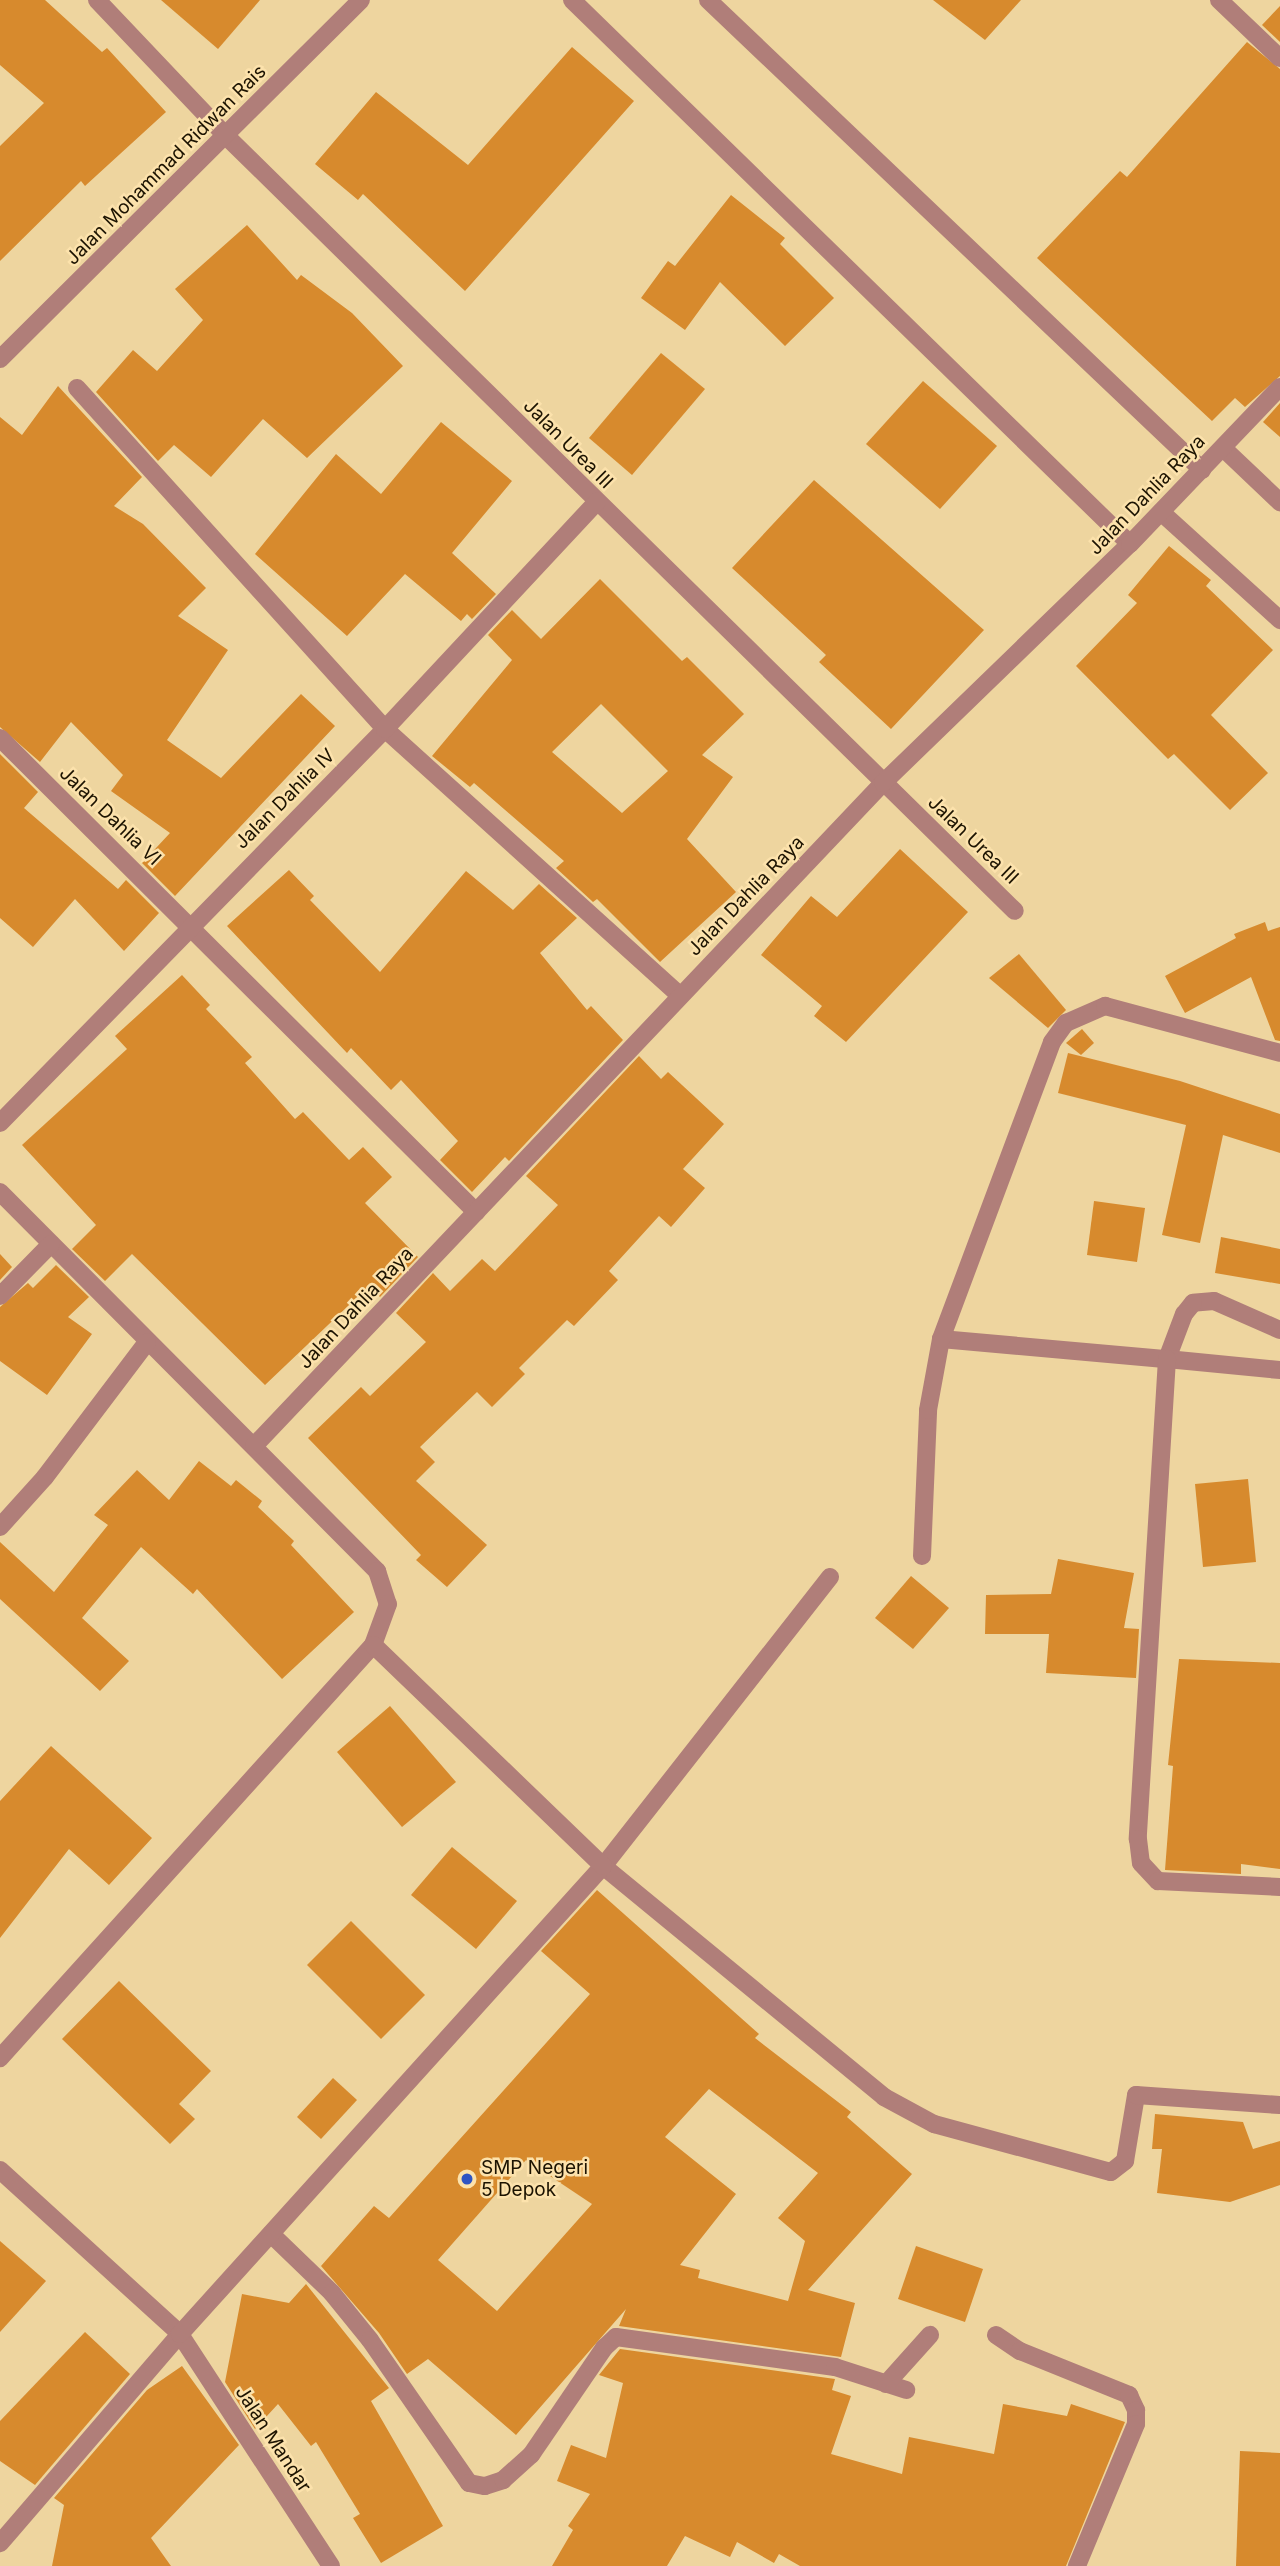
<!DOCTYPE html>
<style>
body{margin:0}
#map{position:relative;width:1280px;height:2566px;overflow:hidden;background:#eed59f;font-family:Inter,sans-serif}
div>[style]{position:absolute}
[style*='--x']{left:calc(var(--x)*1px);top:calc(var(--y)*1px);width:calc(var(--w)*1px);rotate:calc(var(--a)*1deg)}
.building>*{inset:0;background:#d78a2d}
.minor>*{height:18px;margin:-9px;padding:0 9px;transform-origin:9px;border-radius:9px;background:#b07e79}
.dots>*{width:19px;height:19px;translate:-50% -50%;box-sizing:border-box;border:4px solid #fce2ac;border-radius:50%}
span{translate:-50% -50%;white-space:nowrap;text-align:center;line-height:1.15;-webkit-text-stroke:5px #fce2ac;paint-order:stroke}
.street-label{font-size:19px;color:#1c1301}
.poi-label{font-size:19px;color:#1c1301}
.left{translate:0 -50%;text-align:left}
</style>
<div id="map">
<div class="building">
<i style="clip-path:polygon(0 0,45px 0,102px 52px,107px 48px,166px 112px,85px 186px,81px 181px,0 261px,0 146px,44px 103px,0 65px)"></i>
<i style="clip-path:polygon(161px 0,260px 0,218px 49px)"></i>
<i style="clip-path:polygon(933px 0,1021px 0,985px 40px)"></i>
<i style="clip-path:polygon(1280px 6px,1280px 42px,1262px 25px)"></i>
<i style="clip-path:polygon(1247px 42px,1280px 69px,1280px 376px,1245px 407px,1235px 398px,1212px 421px,1037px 258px,1120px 171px,1127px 177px)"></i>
<i style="clip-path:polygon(572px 47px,634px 101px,465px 291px,363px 194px,358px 200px,315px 164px,376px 92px,468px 165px)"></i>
<i style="clip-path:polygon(731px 195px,785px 238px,780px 244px,834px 298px,785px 346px,720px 282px,685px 330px,641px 298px,668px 261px,675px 266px)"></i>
<i style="clip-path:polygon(247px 225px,297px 280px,301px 275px,352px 313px,403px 366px,307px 458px,263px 419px,211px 477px,174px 445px,158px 461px,96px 392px,133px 350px,157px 371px,203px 320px,175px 289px)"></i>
<i style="clip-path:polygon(661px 353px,705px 389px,632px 475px,589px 438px)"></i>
<i style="clip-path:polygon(923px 381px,997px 446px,940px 509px,866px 444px)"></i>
<i style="clip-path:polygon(58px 386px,142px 477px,114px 506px,143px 524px,206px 588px,178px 616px,228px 650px,167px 740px,221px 778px,301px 694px,335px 726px,175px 896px,142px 863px,170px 833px,111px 791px,123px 775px,71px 722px,40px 762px,0 727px,0 417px,22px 435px)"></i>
<i style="clip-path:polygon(1280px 403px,1280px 437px,1263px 422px)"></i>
<i style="clip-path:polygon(441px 422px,512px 481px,452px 553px,496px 594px,472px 619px,467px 614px,461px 621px,405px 574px,347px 636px,255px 554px,336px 454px,381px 494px)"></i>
<i style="clip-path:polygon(814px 480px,984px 630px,891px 729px,819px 662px,826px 655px,732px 568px)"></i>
<i style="clip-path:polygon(1169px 546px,1211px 580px,1206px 586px,1273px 650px,1211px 715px,1268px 773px,1230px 810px,1174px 754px,1168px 759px,1076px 666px,1137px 603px,1128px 595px)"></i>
<i style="clip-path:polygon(evenodd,600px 579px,682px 661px,687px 657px,744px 714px,702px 755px,733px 777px,687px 839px,736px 892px,660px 962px,597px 899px,593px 902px,556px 868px,564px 861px,474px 783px,470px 787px,432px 756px,512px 660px,488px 635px,512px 610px,541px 639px,600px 579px,601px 704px,668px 771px,622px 813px,552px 752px,601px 704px)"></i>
<i style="clip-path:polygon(0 754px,38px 792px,24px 808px,118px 889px,126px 880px,159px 913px,124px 951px,75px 899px,33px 947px,0 918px)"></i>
<i style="clip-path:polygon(900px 849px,968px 912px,846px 1042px,814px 1016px,822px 1006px,761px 955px,811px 896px,837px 917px)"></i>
<i style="clip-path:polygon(289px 870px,314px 896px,310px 900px,380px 972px,466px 871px,513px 910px,539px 884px,577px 918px,540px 953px,587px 1010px,591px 1006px,623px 1040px,509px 1161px,505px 1157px,472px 1192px,440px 1160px,458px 1141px,401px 1080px,391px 1090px,351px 1048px,347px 1053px,227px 926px)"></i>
<i style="clip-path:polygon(1265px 922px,1268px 931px,1280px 927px,1280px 1041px,1275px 1040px,1251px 977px,1185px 1013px,1165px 976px,1236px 938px,1234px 934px)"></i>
<i style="clip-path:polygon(1019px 954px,1066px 1010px,1048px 1028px,989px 978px)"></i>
<i style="clip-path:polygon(182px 975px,210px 1005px,206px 1009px,252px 1057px,245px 1063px,295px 1119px,303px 1112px,349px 1160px,363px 1147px,392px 1177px,365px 1203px,418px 1257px,380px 1297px,369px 1286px,265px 1385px,132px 1254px,105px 1281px,72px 1249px,96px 1225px,22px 1145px,127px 1049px,115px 1036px)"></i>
<i style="clip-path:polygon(1082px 1029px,1094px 1043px,1081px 1055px,1066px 1043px)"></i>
<i style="clip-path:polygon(1068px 1053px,1180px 1081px,1280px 1114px,1280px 1153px,1223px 1135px,1200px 1243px,1162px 1235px,1186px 1125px,1058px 1093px)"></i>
<i style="clip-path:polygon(639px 1056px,661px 1079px,668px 1072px,724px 1124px,683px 1169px,705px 1188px,671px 1227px,659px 1216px,609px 1271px,618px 1280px,574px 1326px,567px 1320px,519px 1368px,525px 1374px,492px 1407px,477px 1392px,420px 1447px,435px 1462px,416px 1481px,487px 1545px,447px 1587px,416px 1560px,421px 1555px,308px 1438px,361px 1387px,370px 1396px,426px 1342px,396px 1313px,433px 1273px,450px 1291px,482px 1259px,495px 1271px,558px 1205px,526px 1176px)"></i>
<i style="clip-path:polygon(1094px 1201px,1145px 1208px,1137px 1262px,1087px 1255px)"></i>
<i style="clip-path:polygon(1221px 1237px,1280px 1249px,1280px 1284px,1215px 1273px)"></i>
<i style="clip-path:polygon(0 1254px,12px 1267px,0 1280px)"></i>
<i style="clip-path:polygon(56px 1265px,89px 1297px,68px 1317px,92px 1334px,47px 1395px,0 1361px,0 1307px,28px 1283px,33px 1288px)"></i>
<i style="clip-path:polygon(199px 1461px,231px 1486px,236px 1480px,262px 1501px,258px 1507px,294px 1541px,291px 1545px,354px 1612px,282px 1679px,197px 1589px,193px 1594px,141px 1547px,82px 1618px,129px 1661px,100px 1691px,0 1599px,0 1542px,54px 1592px,108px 1525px,94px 1515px,137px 1470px,169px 1500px)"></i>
<i style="clip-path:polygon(1248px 1479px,1256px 1562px,1203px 1567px,1195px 1484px)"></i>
<i style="clip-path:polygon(1058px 1559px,1134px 1573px,1124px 1628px,1139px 1629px,1136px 1678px,1046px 1673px,1049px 1634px,985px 1634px,986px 1595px,1051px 1594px)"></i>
<i style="clip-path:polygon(911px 1576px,949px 1608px,913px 1649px,875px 1618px)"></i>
<i style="clip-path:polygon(1179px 1659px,1280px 1663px,1280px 1869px,1241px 1864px,1241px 1874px,1165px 1870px,1173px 1766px,1168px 1765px)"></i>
<i style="clip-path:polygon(390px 1706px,456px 1782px,402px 1827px,337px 1752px)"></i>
<i style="clip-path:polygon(51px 1746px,152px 1838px,109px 1885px,69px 1849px,0 1938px,0 1801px)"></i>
<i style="clip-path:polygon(452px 1847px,517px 1901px,476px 1949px,411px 1895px)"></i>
<i style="clip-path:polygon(evenodd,597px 1890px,759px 2034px,755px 2038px,851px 2112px,847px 2117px,912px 2174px,808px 2290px,855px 2303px,841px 2357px,619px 2326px,626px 2309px,516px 2435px,428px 2359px,407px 2374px,379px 2333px,321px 2266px,374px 2206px,389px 2218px,590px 1994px,541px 1951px,597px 1890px,709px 2089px,818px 2173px,778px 2218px,805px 2241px,788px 2301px,698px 2278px,700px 2270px,680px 2265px,736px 2194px,665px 2137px,709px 2089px,597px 1890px,526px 2160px,592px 2204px,497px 2311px,438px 2260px,526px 2160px)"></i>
<i style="clip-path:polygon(351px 1921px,425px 1995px,381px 2039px,307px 1965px)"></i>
<i style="clip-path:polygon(119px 1981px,211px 2071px,179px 2104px,195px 2119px,170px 2144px,62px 2039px)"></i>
<i style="clip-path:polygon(333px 2078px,357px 2100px,321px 2139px,297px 2117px)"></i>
<i style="clip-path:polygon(1155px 2114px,1243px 2122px,1253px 2149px,1280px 2141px,1280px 2185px,1230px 2202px,1157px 2193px,1162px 2149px,1152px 2149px)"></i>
<i style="clip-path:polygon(0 2241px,46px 2281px,0 2332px)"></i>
<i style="clip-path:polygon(916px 2246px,983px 2269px,965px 2322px,898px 2299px)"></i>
<i style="clip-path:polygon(306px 2284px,389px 2388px,371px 2401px,443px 2526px,381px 2563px,353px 2518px,360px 2514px,316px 2442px,311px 2446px,278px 2404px,255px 2429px,225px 2382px,242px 2294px,289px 2303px)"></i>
<i style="clip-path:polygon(85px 2332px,130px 2374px,35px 2485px,0 2461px,0 2421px)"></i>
<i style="clip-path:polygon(620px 2349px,835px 2379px,832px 2390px,851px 2396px,831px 2454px,902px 2474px,909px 2437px,994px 2454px,1003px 2404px,1067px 2416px,1071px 2404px,1125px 2422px,1066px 2566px,800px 2566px,779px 2554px,774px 2563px,737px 2542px,730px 2557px,685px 2536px,667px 2566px,552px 2566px,573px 2530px,568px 2526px,590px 2494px,557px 2481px,571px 2445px,606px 2458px,623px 2383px,599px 2375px)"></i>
<i style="clip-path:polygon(182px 2366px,239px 2445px,151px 2538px,171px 2566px,52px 2566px,64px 2505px,54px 2498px,147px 2390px)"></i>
<i style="clip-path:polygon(1240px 2451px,1280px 2453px,1280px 2566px,1236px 2566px)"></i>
</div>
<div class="minor">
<i style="--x:97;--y:0;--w:186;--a:46.5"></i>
<i style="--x:225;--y:135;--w:1107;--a:44.49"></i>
<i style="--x:572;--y:0;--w:779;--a:44.27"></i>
<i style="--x:708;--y:0;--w:682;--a:43.57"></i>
<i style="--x:1219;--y:0;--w:84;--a:43.6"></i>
<i style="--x:0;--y:359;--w:509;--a:-44.84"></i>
<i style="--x:77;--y:388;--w:460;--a:47.9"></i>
<i style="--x:385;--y:729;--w:396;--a:42.1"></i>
<i style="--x:1223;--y:448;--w:79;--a:43.5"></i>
<i style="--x:1161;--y:512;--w:161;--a:42.2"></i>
<i style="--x:0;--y:738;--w:672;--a:44.88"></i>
<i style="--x:0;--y:1123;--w:551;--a:-45.66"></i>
<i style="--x:385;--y:729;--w:311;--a:-47"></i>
<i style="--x:0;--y:1192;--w:535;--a:45.15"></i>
<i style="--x:377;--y:1571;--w:35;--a:72"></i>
<i style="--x:388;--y:1604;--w:44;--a:110.1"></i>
<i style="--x:373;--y:1645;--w:557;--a:132.09"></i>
<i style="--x:0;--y:1296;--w:73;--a:-45.6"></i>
<i style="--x:1280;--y:1330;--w:72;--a:-156.3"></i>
<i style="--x:1214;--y:1301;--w:21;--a:175"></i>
<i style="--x:1193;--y:1303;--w:14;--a:129"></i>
<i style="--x:1184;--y:1314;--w:48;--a:110.7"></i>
<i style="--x:1167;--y:1359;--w:114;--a:5.6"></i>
<i style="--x:941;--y:1339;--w:227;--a:5.1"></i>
<i style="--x:1167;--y:1359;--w:481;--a:93.5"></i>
<i style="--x:1138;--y:1839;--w:24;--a:83"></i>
<i style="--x:1141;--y:1863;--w:25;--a:47"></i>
<i style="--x:1158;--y:1881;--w:122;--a:2.8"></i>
<i style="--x:254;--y:1446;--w:914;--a:-46.51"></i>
<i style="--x:883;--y:783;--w:344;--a:-44.1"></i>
<i style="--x:1130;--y:544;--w:217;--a:-46.3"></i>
<i style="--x:0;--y:1527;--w:67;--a:-48"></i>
<i style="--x:45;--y:1477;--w:169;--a:-52.9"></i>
<i style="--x:922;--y:1556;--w:146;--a:-87.6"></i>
<i style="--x:928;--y:1410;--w:72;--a:-79.6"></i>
<i style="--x:941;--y:1339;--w:317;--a:-69.5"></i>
<i style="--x:1052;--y:1042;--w:24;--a:-54"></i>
<i style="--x:1066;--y:1023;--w:43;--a:-23.6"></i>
<i style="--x:1105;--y:1006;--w:181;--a:15"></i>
<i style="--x:830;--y:1577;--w:367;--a:128.1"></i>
<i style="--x:603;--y:1866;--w:364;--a:39.4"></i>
<i style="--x:884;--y:2097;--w:57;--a:28.4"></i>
<i style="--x:934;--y:2124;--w:183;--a:15.2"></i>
<i style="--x:1111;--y:2172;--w:18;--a:-38"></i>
<i style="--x:1125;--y:2161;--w:67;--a:-80.5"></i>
<i style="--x:1136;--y:2095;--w:144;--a:4"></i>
<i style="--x:0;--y:2170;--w:244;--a:42.3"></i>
<i style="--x:180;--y:2334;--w:276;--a:130.7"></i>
<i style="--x:271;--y:2234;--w:85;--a:44"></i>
<i style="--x:332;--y:2293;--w:60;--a:51"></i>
<i style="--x:370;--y:2340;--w:174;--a:55.3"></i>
<i style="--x:469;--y:2483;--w:16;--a:11"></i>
<i style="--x:485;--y:2486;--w:19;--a:-18"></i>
<i style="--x:503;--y:2480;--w:38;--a:-42"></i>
<i style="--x:531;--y:2455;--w:130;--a:-55.7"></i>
<i style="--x:604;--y:2348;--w:16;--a:-43"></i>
<i style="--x:616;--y:2337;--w:221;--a:7.8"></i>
<i style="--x:835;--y:2367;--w:75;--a:17.9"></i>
<i style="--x:996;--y:2335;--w:29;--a:34"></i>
<i style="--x:1020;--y:2351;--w:118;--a:22"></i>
<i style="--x:1129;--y:2395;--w:17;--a:65"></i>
<i style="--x:1136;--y:2410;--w:14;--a:90"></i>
<i style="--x:1136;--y:2424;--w:154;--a:112.6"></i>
<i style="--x:886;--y:2384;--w:66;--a:-48.1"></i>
<i style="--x:331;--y:2566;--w:277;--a:-123.1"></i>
<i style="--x:180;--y:2334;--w:631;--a:-47.89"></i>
<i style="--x:603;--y:1866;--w:319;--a:-136.1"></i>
</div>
<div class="dots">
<i style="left:467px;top:2179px;background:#2e54c3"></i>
</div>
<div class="street-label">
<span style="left:166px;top:165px;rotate:-45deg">Jalan Mohammad Ridwan Rais</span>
<span style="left:568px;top:444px;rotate:45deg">Jalan Urea III</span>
<span style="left:1147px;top:495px;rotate:-46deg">Jalan Dahlia Raya</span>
<span style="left:285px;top:799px;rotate:-45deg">Jalan Dahlia IV</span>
<span style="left:110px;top:816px;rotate:44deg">Jalan Dahlia VI</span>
<span style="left:973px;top:840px;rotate:44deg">Jalan Urea III</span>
<span style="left:746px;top:896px;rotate:-46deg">Jalan Dahlia Raya</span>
<span style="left:356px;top:1308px;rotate:-47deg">Jalan Dahlia Raya</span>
<span style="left:273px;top:2439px;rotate:57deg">Jalan Mandar</span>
</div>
<div class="poi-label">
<span class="left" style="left:481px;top:2179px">SMP Negeri<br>5 Depok</span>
</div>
</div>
